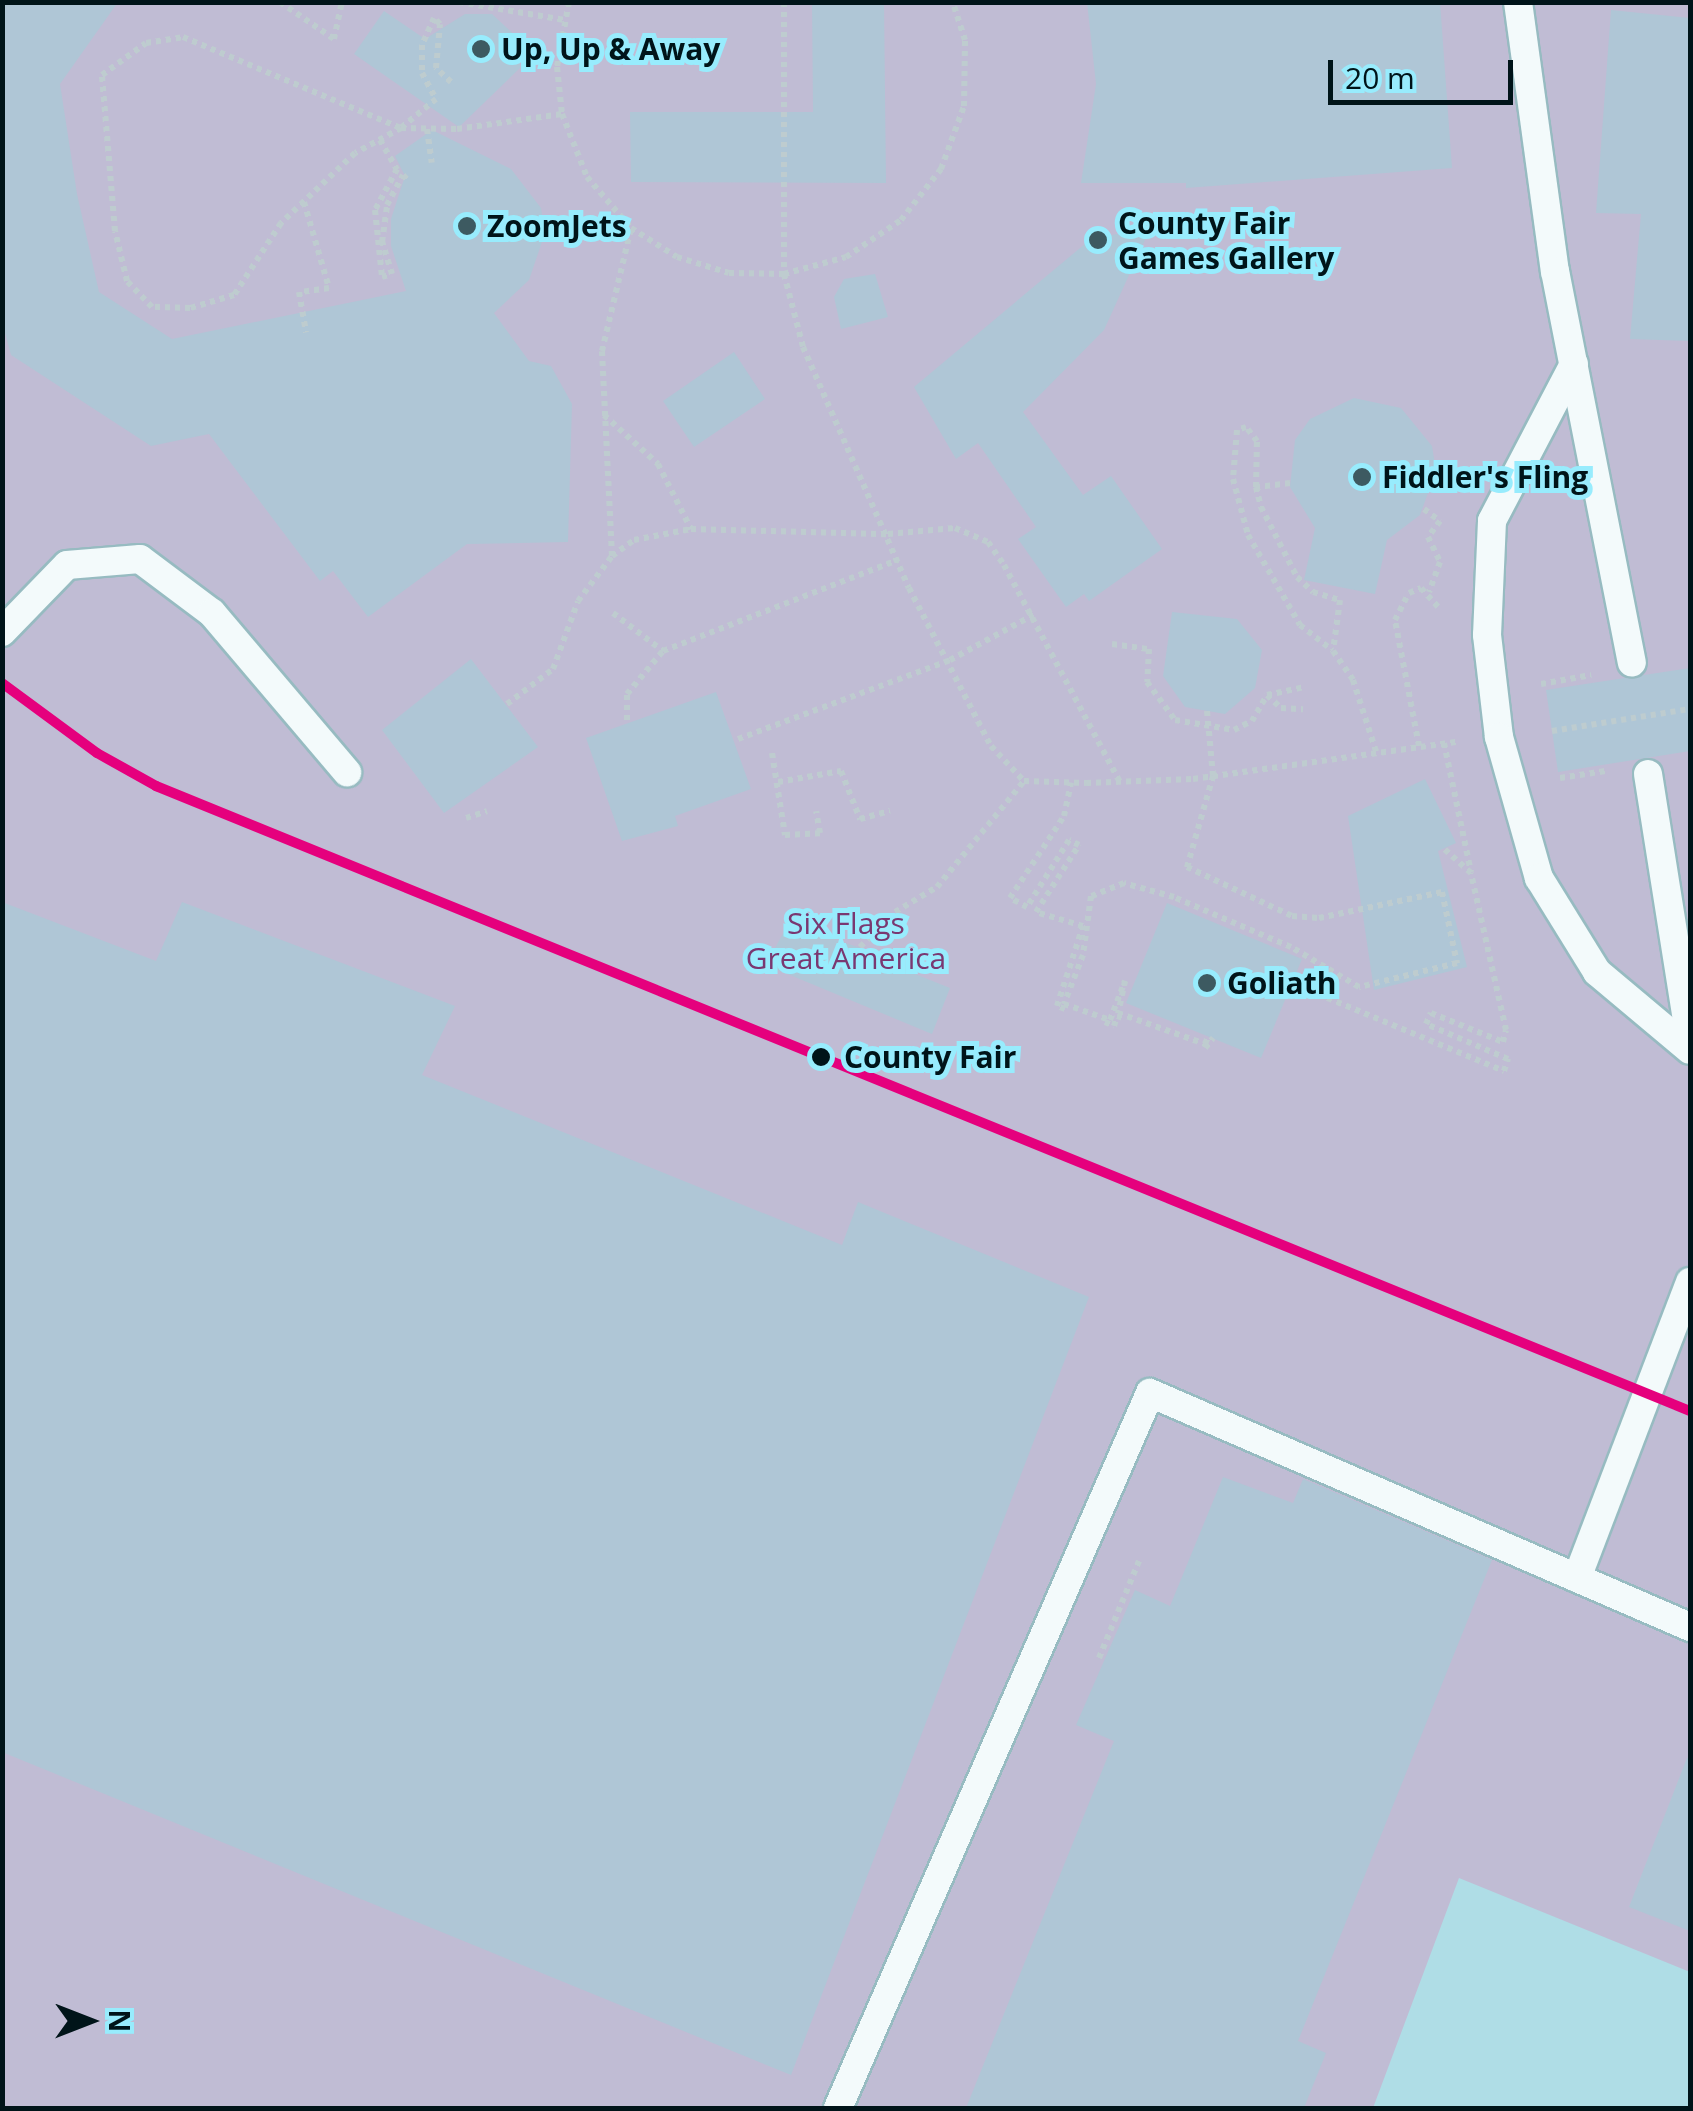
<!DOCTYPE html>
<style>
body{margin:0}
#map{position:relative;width:1693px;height:2111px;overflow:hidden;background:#afdde6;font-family:"Open Sans",sans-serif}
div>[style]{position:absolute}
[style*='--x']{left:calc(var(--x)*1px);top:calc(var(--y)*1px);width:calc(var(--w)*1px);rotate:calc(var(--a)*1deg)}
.green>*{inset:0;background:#c0bcd4}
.building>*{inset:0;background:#afc6d6}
.path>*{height:6px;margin-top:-3px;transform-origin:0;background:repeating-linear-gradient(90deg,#becccf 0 5px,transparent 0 10px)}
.roads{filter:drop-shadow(2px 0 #97bbc1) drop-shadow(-2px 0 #97bbc1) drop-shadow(0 2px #97bbc1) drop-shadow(0 -2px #97bbc1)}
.lane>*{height:28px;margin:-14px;padding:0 14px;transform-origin:14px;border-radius:14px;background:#f3fafb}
.path-bridge>*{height:6px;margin-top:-3px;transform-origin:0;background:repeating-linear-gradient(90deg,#becccf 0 5px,transparent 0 10px)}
.rail-1>*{height:10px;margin:-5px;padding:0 5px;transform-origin:5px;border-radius:5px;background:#e5007d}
.dots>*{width:28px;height:28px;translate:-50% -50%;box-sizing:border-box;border:5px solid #98ecfd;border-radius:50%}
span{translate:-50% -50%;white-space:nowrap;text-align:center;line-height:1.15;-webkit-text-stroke:10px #98ecfd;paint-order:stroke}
.poi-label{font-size:30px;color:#001419;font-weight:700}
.left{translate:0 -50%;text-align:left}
.park-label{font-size:30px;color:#7a3871}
.stop-label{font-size:30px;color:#001419;font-weight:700}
.frame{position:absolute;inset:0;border:5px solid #001419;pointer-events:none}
.north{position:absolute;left:40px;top:1971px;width:100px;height:100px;-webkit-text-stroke:8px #98ecfd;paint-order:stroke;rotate:90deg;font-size:28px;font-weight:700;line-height:40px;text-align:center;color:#001419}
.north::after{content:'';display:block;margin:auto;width:35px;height:45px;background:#001419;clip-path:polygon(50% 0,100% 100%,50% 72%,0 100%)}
.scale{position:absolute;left:1328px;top:60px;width:185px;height:45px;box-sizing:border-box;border:5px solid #001419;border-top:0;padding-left:12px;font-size:30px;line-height:35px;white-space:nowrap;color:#001419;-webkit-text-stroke:8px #98ecfd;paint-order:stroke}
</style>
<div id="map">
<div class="green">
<i style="clip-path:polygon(3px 3px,1690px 3px,1690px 1972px,1459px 1878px,1373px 2108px,3px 2108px)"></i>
</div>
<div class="building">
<i style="clip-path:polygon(2px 2px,118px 2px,60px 84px,77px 194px,99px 292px,172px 339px,406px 291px,391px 246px,391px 219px,405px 176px,395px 156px,432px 130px,511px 169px,541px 208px,545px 233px,529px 280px,494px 313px,529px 361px,551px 366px,572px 404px,568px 542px,467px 544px,368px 617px,333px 571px,320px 581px,209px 434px,151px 446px,11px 355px,2px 322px)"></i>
<i style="clip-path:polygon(812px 2px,884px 2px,886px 183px,631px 182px,630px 112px,813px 112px)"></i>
<i style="clip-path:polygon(1087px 2px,1440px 2px,1452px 168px,1186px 188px,1186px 183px,1081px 183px,1096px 84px)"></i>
<i style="clip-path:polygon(1611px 10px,1690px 18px,1690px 341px,1630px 339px,1641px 214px,1596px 213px)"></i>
<i style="clip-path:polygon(384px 11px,425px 39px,465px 14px,492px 14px,520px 40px,520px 68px,459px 127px,354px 54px)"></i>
<i style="clip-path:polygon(1150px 229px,1104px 330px,1023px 412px,1083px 495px,1111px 476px,1162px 549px,1089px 601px,1084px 594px,1066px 607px,1018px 539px,1036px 527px,978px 443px,956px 459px,914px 387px,1092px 238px)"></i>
<i style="clip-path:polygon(875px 274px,888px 317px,841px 329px,834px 297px,844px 279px)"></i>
<i style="clip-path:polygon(734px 352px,765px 399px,694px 447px,663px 401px)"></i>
<i style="clip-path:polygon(1354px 398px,1401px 408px,1432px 446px,1436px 471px,1420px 515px,1387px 540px,1375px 594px,1304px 580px,1315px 528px,1290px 487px,1295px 440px,1310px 419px)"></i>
<i style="clip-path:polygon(1172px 612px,1237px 619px,1262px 650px,1255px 688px,1225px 714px,1185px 707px,1163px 676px)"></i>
<i style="clip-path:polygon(471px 659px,538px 747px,444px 813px,382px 730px)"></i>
<i style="clip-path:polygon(1690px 668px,1690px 751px,1558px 772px,1546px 690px)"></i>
<i style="clip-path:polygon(716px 692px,751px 789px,675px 816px,678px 826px,622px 841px,586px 738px)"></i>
<i style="clip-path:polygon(1425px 779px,1456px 843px,1438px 851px,1467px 967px,1374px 990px,1348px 816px)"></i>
<i style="clip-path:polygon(2px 902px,156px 961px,182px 902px,455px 1006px,422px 1075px,842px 1245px,858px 1202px,1089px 1297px,791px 2075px,2px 1752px)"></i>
<i style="clip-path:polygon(1167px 903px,1302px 959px,1261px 1058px,1126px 1003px)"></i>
<i style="clip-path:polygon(788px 924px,897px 960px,895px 966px,950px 988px,932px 1034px,766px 965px)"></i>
<i style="clip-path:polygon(1223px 1477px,1293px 1503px,1303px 1479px,1492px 1560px,1298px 2041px,1326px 2053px,1304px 2108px,966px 2108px,1114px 1741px,1076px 1725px,1135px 1590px,1170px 1606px)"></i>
<i style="clip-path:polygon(1687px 1758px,1690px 1759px,1690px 1931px,1629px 1907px)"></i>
</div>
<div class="path">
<i style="--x:280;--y:2;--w:65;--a:34.4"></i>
<i style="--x:334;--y:39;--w:38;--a:-78"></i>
<i style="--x:459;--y:2;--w:107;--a:9.7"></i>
<i style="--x:569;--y:2;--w:66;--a:100.5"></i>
<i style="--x:557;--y:67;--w:47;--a:83.9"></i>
<i style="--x:562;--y:114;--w:68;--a:68.4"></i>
<i style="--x:587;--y:177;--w:67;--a:49.2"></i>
<i style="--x:631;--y:228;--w:54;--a:32.2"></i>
<i style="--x:677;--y:257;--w:54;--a:17.1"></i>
<i style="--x:729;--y:273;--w:55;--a:1"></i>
<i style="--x:784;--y:274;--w:64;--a:-15.3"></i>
<i style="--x:846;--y:257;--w:66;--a:-33.9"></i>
<i style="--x:901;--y:220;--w:65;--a:-51.9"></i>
<i style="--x:941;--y:169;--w:67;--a:-69.9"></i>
<i style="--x:964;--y:106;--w:66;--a:-89.1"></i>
<i style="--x:965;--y:40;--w:40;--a:-108"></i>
<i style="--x:784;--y:2;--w:272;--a:90"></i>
<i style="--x:784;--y:274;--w:75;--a:75.4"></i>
<i style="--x:803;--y:347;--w:263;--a:66.3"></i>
<i style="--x:909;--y:588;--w:178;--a:62.6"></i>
<i style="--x:991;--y:746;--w:48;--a:46.7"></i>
<i style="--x:1024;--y:781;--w:62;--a:1.8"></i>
<i style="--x:1086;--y:783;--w:107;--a:-2.1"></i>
<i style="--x:1193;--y:779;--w:267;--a:-8"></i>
<i style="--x:451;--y:82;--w:21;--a:-137"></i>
<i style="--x:436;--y:68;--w:44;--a:-84.8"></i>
<i style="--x:440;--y:24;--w:8;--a:-135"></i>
<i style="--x:434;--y:18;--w:30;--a:114"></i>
<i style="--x:422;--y:45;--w:28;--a:90"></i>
<i style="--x:422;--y:73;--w:30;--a:62"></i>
<i style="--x:436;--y:99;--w:45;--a:140.4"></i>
<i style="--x:401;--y:128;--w:52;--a:151.5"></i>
<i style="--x:355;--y:153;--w:102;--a:136.6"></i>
<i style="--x:281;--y:223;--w:86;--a:123.1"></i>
<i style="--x:234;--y:295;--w:46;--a:163.5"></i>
<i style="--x:190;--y:308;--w:38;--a:-178"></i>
<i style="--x:152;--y:307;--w:36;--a:-134"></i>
<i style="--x:127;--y:281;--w:51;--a:-103.5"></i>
<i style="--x:115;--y:231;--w:157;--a:-94.8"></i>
<i style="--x:102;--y:75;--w:54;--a:-36"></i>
<i style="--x:146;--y:43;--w:37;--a:-9"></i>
<i style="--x:183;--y:37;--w:236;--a:22.7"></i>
<i style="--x:401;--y:128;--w:56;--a:1"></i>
<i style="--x:457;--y:129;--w:106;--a:-8.1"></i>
<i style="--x:427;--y:129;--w:34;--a:82"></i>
<i style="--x:380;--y:140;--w:34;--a:60"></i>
<i style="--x:397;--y:169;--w:47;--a:118.2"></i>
<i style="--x:375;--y:210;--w:67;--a:84"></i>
<i style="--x:382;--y:277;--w:10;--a:-17"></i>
<i style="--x:392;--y:274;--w:34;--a:-107"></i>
<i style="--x:382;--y:242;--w:37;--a:-82"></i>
<i style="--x:387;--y:205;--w:34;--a:-62"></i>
<i style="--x:403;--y:175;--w:9;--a:49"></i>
<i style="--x:304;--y:202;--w:90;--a:73.8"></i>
<i style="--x:329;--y:288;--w:30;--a:172"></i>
<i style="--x:299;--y:292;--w:41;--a:80.1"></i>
<i style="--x:604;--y:415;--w:73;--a:42.2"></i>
<i style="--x:658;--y:464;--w:73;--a:63.1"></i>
<i style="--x:1290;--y:483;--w:34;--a:173"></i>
<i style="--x:1256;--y:487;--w:21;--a:76"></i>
<i style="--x:1261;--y:507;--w:79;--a:62.8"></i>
<i style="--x:1297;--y:577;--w:22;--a:43"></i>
<i style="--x:1313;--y:592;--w:28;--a:17"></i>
<i style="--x:1340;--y:600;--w:51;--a:97.8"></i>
<i style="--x:1333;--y:651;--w:35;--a:55"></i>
<i style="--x:1353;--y:680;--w:75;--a:72.1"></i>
<i style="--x:1256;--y:487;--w:46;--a:-88.8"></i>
<i style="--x:1257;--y:441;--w:18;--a:-128"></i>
<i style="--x:1246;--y:427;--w:9;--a:162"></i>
<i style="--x:1237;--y:430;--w:49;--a:94.7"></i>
<i style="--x:1233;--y:479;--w:58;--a:75"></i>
<i style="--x:1248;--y:535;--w:104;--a:60"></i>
<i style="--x:1300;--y:625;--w:41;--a:38"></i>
<i style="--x:1424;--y:509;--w:20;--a:37"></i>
<i style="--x:1440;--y:521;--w:20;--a:127"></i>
<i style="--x:1428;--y:537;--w:28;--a:64"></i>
<i style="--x:1440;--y:562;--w:32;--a:110"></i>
<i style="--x:612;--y:556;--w:205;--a:-92.8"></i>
<i style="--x:602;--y:351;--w:126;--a:-76.7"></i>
<i style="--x:613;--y:613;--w:63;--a:37.2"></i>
<i style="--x:1112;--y:644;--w:37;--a:8"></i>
<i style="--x:1149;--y:649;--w:33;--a:93"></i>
<i style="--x:1147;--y:682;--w:47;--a:53.6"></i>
<i style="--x:1175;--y:720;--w:60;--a:9.6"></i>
<i style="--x:1234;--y:730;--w:20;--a:-27"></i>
<i style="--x:1252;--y:721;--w:30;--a:-60"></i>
<i style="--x:1267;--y:695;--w:39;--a:-12"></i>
<i style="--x:1541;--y:684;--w:51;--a:-10.2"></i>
<i style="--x:1267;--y:695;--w:19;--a:43"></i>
<i style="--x:1281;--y:708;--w:22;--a:3"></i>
<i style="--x:507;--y:704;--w:58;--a:-37.3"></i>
<i style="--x:553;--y:669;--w:72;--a:-69.8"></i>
<i style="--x:578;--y:601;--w:56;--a:-52.9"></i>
<i style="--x:612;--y:556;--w:27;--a:-36"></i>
<i style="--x:634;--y:540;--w:58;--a:-10.9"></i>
<i style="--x:691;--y:529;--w:197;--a:1.5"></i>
<i style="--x:888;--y:534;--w:67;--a:-5.1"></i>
<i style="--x:955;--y:528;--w:36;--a:23"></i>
<i style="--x:988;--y:542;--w:28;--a:55"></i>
<i style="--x:1004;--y:565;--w:246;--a:61.9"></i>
<i style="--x:1207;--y:711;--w:65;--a:84.7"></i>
<i style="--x:1213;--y:776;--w:95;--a:105.9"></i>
<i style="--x:1187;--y:867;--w:116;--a:25"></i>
<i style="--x:1292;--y:916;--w:27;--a:4"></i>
<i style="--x:1319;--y:918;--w:126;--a:-11.9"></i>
<i style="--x:1442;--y:892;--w:73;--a:78.1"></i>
<i style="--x:1457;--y:963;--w:101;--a:166.2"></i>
<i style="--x:1359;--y:987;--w:79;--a:-149.5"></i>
<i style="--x:1291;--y:947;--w:127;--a:-156.9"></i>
<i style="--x:1174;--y:897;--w:52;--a:-164.4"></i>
<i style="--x:1124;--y:883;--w:35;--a:158"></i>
<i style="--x:1091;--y:896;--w:60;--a:97.7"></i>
<i style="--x:1083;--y:955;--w:53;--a:111.2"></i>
<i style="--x:1064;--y:1004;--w:49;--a:19.2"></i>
<i style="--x:1110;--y:1020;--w:42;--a:-69"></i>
<i style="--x:1125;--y:981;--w:33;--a:102"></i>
<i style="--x:1118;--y:1013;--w:92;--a:19.6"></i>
<i style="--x:1205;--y:1044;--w:8;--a:-67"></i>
<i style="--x:627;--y:720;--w:26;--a:-90"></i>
<i style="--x:627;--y:694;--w:56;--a:-50.1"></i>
<i style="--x:663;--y:651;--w:252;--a:-21.2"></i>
<i style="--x:738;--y:739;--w:226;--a:-20.4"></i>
<i style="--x:950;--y:660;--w:97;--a:-28.4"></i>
<i style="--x:1444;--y:743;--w:132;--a:78.2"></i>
<i style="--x:1419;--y:746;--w:128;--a:-100.8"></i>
<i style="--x:1395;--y:620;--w:30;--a:-63"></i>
<i style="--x:1409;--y:593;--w:13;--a:-23"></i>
<i style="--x:1421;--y:588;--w:28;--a:48"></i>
<i style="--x:772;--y:753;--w:83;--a:81"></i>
<i style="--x:785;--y:835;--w:35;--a:-3"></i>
<i style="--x:820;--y:833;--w:22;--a:-100"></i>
<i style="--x:1560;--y:778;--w:46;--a:-8.8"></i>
<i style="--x:778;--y:782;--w:64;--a:-9.9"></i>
<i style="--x:841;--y:771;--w:52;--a:68.4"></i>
<i style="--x:860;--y:819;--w:31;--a:-15"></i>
<i style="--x:466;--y:818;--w:22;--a:-18"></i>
<i style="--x:860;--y:947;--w:49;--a:-45"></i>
<i style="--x:895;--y:912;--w:49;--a:-30.8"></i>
<i style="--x:937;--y:887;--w:137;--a:-50.6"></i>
<i style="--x:1272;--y:975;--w:251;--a:22.5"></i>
<i style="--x:1504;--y:1071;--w:13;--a:-72"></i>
<i style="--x:1508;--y:1059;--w:89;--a:-156.9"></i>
<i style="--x:1426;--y:1024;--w:12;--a:-66"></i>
<i style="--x:1431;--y:1013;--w:78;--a:21.9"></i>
<i style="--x:1503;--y:1042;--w:12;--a:-76"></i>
<i style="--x:1506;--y:1030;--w:161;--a:-102.6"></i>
<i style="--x:1471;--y:873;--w:36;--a:-138"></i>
<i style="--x:1065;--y:1009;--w:9;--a:-159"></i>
<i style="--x:1057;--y:1006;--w:84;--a:-72"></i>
<i style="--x:1083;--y:926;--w:49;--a:-163.4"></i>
<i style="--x:1036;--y:912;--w:80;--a:-57.3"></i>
<i style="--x:1079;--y:845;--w:11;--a:-153"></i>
<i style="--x:1069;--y:840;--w:79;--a:122.1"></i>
<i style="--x:1027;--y:907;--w:19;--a:-152"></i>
<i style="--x:1010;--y:898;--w:98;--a:-56.6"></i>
<i style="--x:1064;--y:816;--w:34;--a:-78"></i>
<i style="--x:1105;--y:1022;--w:10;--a:24"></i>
<i style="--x:1114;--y:1026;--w:10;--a:-73"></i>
<i style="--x:1117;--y:1016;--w:6;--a:18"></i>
<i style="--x:1205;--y:1048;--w:13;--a:-51"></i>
<i style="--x:1099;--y:1658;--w:105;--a:-67.6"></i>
</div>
<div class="roads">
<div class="lane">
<i style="--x:1518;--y:2;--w:272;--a:82.2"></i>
<i style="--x:1555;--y:271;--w:399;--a:78.9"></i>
<i style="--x:1574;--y:364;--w:177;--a:117.6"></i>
<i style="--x:1492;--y:521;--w:114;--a:92.5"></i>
<i style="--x:1487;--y:635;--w:103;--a:83.3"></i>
<i style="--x:1499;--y:737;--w:147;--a:74.2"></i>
<i style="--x:1539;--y:878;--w:110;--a:58.3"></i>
<i style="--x:1597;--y:972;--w:121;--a:40"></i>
<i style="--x:2;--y:632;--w:93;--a:-45.9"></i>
<i style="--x:67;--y:565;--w:73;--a:-4.7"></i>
<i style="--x:140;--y:559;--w:90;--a:36.9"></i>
<i style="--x:212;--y:613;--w:209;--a:49.7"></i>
<i style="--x:1648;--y:774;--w:268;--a:81"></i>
<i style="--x:1577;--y:1578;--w:317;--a:-69.1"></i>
<i style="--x:838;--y:2108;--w:780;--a:-66.43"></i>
<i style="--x:1150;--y:1393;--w:589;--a:23.43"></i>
</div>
</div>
<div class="path-bridge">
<i style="--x:1552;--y:731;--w:140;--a:-9.1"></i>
</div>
<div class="rail-1">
<i style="--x:2;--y:683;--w:118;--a:36.4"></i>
<i style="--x:97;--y:753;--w:68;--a:29.2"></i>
<i style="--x:156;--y:786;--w:1656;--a:22.17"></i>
</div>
<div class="dots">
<i style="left:481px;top:49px;background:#3d5a61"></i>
<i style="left:467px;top:226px;background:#3d5a61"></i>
<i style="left:1098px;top:240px;background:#3d5a61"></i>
<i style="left:1362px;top:477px;background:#3d5a61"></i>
<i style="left:1207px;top:983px;background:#3d5a61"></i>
<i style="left:821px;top:1057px;background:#001419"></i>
</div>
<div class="poi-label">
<span class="left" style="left:501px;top:49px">Up, Up &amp; Away</span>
<span class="left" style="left:1118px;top:240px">County Fair<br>Games Gallery</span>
<span class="left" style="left:487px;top:226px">ZoomJets</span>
<span class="left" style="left:1382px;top:477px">Fiddler's Fling</span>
<span class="left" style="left:1227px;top:983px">Goliath</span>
</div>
<div class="park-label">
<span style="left:846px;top:940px">Six Flags<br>Great America</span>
</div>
<div class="stop-label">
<span class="left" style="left:844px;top:1057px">County Fair</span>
</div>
<div class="frame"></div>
<div class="north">N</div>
<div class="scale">20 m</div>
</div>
